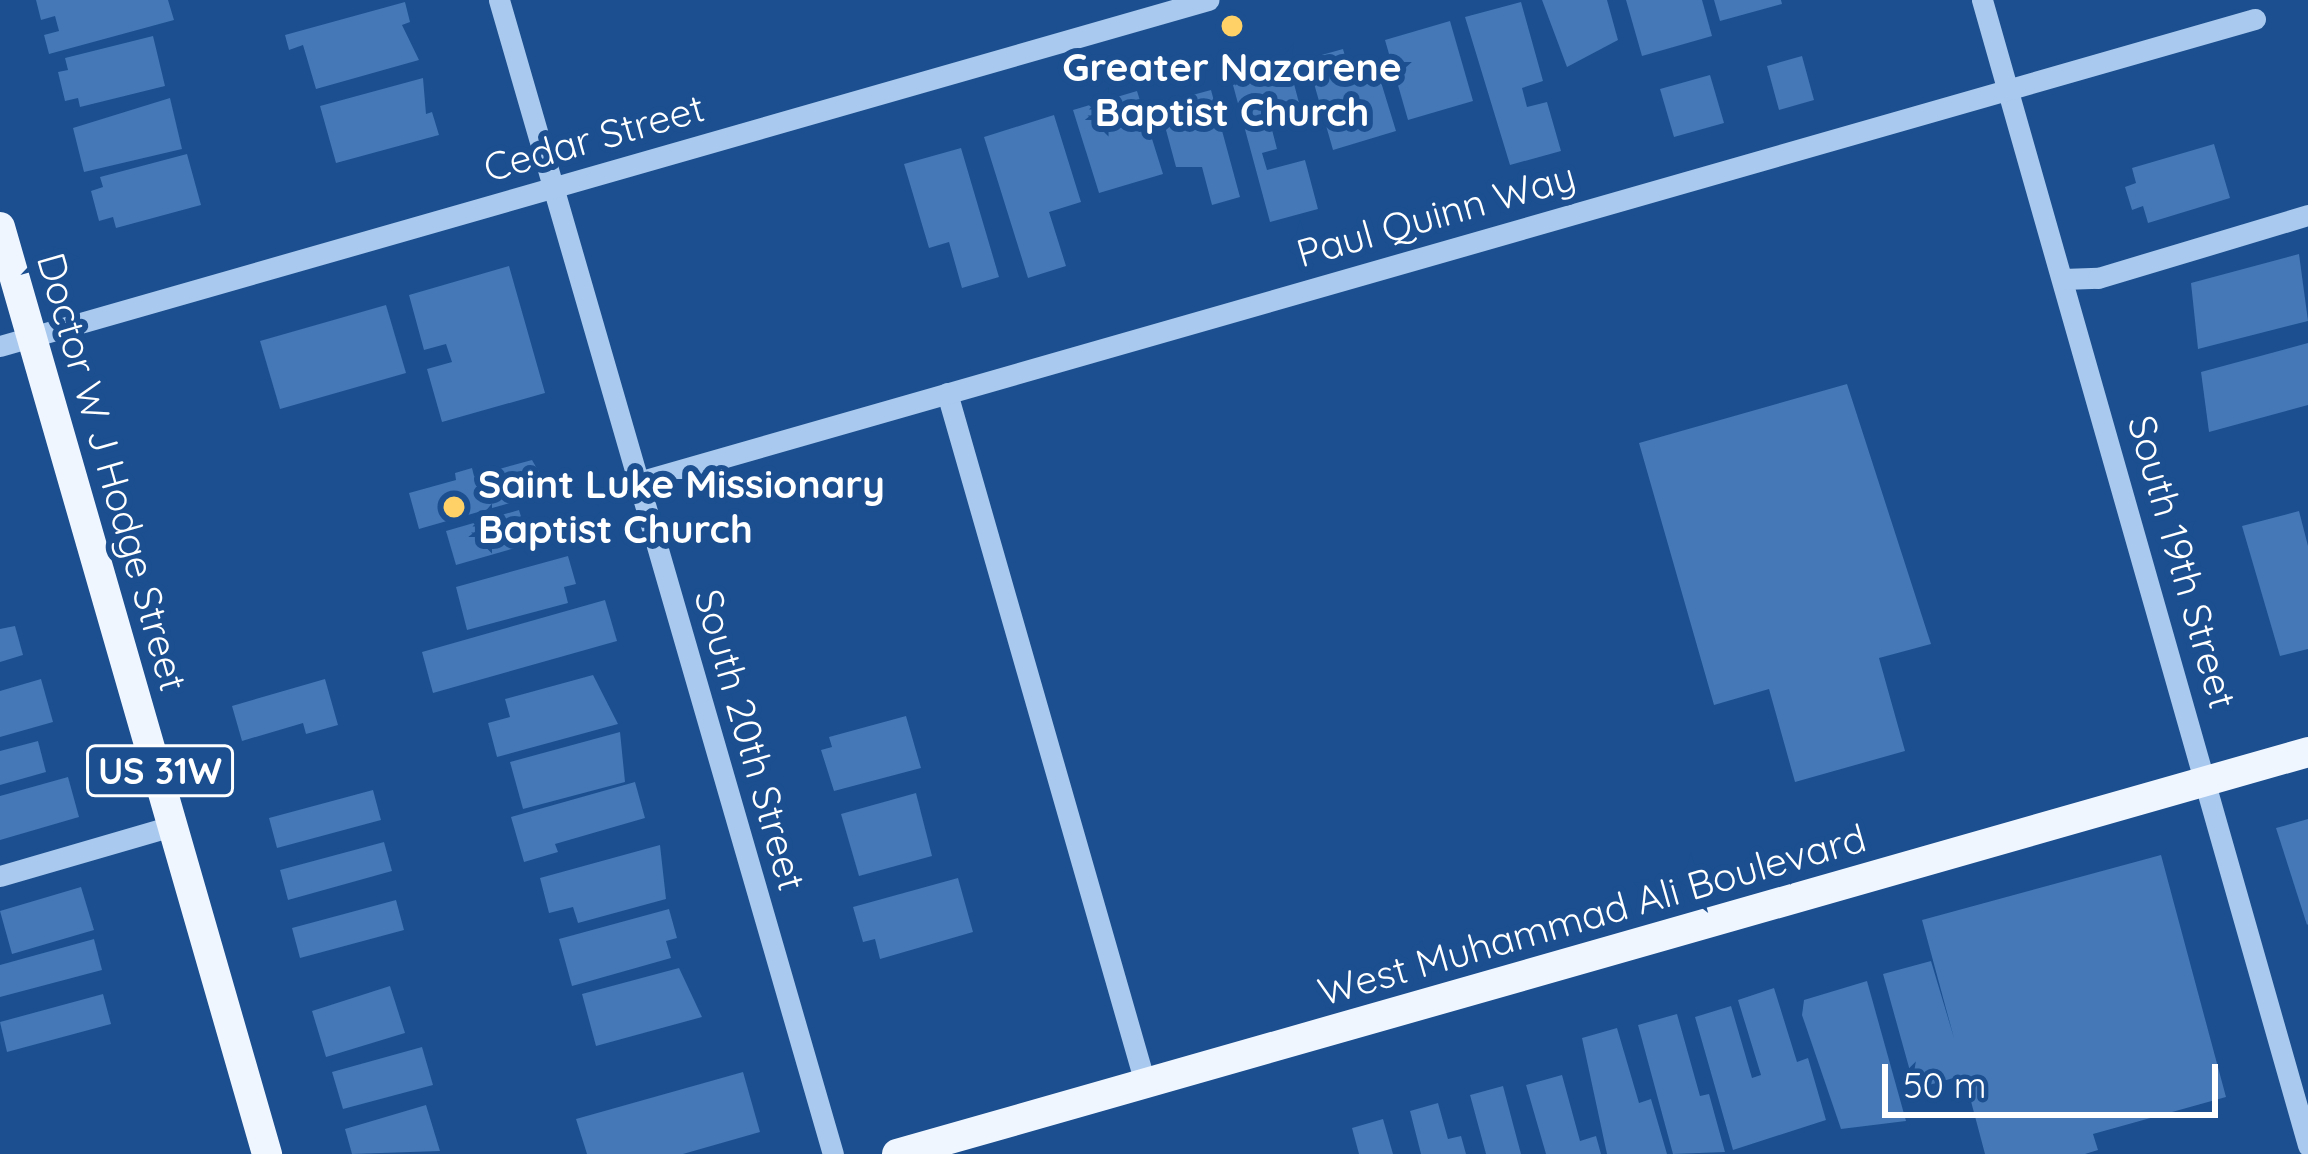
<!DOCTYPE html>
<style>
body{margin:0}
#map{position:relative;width:2308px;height:1154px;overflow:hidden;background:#1b4f8f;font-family:Quicksand,sans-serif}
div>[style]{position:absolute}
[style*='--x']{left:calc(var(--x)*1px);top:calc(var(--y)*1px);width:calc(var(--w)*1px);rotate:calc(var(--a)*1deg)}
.building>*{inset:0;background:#4478b7}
.minor>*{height:21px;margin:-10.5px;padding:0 10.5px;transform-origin:10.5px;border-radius:10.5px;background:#a9c9ee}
.major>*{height:30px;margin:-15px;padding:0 15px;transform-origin:15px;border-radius:15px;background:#f0f6ff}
.dots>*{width:33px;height:33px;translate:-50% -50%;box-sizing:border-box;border:6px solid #1b4f8f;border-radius:50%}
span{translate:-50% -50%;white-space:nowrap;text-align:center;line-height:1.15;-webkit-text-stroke:12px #1b4f8f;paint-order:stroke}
.shield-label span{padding:3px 9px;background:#1b4f8f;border:3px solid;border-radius:9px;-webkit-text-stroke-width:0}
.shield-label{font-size:36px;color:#fff;font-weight:700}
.poi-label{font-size:39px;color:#fff;font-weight:700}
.left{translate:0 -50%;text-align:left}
.street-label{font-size:39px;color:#fff}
.scale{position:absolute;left:1882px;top:1064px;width:336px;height:54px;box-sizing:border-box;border:6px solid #fff;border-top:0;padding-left:15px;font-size:36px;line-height:42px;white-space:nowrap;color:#fff;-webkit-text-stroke:9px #1b4f8f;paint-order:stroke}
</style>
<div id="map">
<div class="building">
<i style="clip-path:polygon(36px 0,168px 0,174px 20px,49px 54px,44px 35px,59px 31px,55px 16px,41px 20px)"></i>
<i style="clip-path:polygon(1542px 0,1607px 0,1618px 40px,1567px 67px)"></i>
<i style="clip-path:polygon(1626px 0,1702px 0,1712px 36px,1642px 56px)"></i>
<i style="clip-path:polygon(1714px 0,1781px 0,1782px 4px,1720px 21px)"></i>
<i style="clip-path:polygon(405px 2px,410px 22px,402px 25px,419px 60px,316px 89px,303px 45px,289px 50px,285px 35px)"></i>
<i style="clip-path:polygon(1521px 2px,1543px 81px,1522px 88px,1527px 107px,1547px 102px,1561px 151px,1510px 165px,1465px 17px)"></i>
<i style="clip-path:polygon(1450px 21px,1473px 101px,1408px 120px,1385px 40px)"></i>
<i style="clip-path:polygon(153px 36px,165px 86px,80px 107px,78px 98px,65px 101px,58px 72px,68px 70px,65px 58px)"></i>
<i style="clip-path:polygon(1343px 49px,1347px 63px,1373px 56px,1396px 131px,1333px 150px,1311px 73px,1322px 71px,1318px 56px)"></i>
<i style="clip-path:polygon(1802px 56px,1814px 100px,1779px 110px,1767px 66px)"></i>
<i style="clip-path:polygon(1290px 69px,1302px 114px,1270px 122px,1277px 149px,1262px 153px,1267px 170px,1305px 160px,1318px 209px,1270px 222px,1233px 85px)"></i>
<i style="clip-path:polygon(1710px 75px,1724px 123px,1674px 137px,1660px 89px)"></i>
<i style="clip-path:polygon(423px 78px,426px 114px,432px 112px,439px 135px,336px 163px,320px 106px)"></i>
<i style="clip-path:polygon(1211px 90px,1240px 197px,1212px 205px,1202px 167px,1176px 167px,1159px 104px)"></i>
<i style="clip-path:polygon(1137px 91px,1163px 174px,1099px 193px,1073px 110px)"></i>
<i style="clip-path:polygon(170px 98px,182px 149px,84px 172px,73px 128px)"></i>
<i style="clip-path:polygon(1054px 115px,1081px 202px,1049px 212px,1066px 266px,1028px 278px,984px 137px)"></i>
<i style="clip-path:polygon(2214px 144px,2230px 198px,2148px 223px,2143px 206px,2132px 210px,2125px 187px,2136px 183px,2132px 168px)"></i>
<i style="clip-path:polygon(961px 148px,999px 277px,962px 288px,949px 242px,929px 248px,904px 164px)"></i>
<i style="clip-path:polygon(187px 154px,201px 205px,116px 228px,113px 217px,99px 221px,91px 191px,103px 187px,100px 177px)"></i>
<i style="clip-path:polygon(2299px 254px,2308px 321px,2198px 349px,2191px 283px)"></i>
<i style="clip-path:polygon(509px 266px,545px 393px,442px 422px,427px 369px,452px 362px,446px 344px,424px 350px,409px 295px)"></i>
<i style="clip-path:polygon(386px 305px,406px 373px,280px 409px,260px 341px)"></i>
<i style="clip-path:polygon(2308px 343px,2308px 405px,2209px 432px,2201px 372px)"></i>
<i style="clip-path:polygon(1847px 384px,1931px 644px,1879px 658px,1905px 751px,1795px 782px,1769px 689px,1714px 705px,1639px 443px)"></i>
<i style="clip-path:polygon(532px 460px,547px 486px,541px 494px,419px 529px,409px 493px,456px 480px,455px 473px,472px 468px,474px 476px)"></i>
<i style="clip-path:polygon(519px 510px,529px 544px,456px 565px,446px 531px)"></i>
<i style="clip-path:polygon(2299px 511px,2308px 546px,2308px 649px,2280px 656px,2242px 526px)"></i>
<i style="clip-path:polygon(568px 556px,576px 584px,564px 587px,568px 603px,467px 630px,456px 587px)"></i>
<i style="clip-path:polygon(605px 600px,617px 641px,433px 693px,422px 652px)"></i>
<i style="clip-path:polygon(15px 626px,23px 655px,0 662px,0 629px)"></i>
<i style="clip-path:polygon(593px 675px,618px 724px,497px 757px,488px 723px,510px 717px,505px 699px)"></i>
<i style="clip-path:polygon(41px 679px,53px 722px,0 737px,0 691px)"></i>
<i style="clip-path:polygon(325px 679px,338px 725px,306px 734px,303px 723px,242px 741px,232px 706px)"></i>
<i style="clip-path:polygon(906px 716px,921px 768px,834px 791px,821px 750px,832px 747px,829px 737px)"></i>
<i style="clip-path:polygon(620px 732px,625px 782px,523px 809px,510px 762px)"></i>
<i style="clip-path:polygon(38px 741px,46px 772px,0 785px,0 751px)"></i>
<i style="clip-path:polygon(68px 777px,79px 817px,0 840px,0 796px)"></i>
<i style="clip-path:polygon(635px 782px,645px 818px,555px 844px,558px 852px,524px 862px,511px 817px)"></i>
<i style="clip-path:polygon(373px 790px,381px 820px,277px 848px,269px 818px)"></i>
<i style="clip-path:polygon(916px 793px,932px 856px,859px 876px,841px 814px)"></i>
<i style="clip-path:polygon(2308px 819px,2308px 924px,2307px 925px,2276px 828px)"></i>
<i style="clip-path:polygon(384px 842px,392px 871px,288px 900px,280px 870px)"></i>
<i style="clip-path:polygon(660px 845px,666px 899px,578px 923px,573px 907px,549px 913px,540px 878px)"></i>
<i style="clip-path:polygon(2161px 855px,2226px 1097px,2093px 1134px,2098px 1150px,2085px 1154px,1985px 1154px,1964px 1075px,1915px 1089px,1883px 974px,1931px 961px,1954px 1038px,1922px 920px)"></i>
<i style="clip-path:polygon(958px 878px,973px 932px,880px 959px,875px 939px,863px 942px,853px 907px)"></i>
<i style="clip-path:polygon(81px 887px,94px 930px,12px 954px,0 911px)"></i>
<i style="clip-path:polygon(396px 900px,404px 930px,300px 958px,292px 928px)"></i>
<i style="clip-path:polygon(669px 909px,677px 938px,666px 941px,671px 958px,572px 986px,559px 939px)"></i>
<i style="clip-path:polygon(94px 939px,102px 970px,0 997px,0 965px)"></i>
<i style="clip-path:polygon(679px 968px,702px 1017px,596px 1046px,582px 994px)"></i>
<i style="clip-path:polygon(1867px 981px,1906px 1121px,1841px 1129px,1802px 1015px,1804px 1000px)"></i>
<i style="clip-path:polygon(390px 986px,405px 1033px,326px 1057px,312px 1011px)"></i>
<i style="clip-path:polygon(1774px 988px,1797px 1062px,1808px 1058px,1826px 1120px,1733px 1150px,1695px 1017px,1731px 1006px,1752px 1078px,1761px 1075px,1738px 1000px)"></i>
<i style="clip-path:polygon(103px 994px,111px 1024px,7px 1052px,0 1022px)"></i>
<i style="clip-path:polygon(1677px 1014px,1700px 1096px,1709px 1094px,1725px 1152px,1673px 1154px,1638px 1025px)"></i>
<i style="clip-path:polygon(1617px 1028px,1639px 1103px,1651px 1099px,1667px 1154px,1607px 1154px,1582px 1038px)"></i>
<i style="clip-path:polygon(422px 1047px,433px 1085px,343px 1109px,332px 1072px)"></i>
<i style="clip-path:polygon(743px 1072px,760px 1132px,683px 1154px,587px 1154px,576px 1119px)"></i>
<i style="clip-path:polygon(1562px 1075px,1580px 1141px,1596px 1136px,1601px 1154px,1546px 1154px,1526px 1085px)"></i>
<i style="clip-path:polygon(1503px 1086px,1513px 1124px,1521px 1154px,1486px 1154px,1470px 1095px)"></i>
<i style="clip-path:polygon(1438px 1103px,1448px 1139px,1461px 1136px,1466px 1154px,1421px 1154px,1410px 1111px)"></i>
<i style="clip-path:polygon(426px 1105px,440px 1151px,352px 1154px,345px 1129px)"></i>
<i style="clip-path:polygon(1383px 1119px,1393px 1154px,1359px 1154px,1352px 1128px)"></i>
</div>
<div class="minor">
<i style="--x:499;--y:0;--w:1201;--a:73.86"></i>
<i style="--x:1982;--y:0;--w:1191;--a:74.11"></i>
<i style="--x:2063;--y:279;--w:35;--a:-2"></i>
<i style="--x:2098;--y:278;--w:219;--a:-16.7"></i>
<i style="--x:0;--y:346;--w:1257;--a:-15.98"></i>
<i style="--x:947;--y:393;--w:718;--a:73.99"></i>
<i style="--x:638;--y:482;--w:1682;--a:-15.98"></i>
<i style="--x:0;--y:876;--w:183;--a:-16.2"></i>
</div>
<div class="major">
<i style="--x:0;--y:227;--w:965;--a:73.93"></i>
<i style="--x:897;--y:1154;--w:1467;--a:-15.9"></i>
</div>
<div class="dots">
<i style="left:1232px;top:26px;background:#ffd166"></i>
<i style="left:454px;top:507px;background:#ffd166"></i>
</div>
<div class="shield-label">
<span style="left:160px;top:771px">US 31W</span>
</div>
<div class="poi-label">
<span style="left:1232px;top:90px">Greater Nazarene<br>Baptist Church</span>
<span class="left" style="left:478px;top:507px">Saint Luke Missionary<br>Baptist Church</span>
</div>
<div class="street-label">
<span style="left:594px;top:138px;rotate:-16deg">Cedar Street</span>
<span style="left:1436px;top:215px;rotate:-16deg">Paul Quinn Way</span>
<span style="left:112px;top:472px;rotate:74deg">Doctor W J Hodge Street</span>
<span style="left:2182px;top:562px;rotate:74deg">South 19th Street</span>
<span style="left:750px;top:740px;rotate:74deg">South 20th Street</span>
<span style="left:1592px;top:915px;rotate:-16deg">West Muhammad Ali Boulevard</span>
</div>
<div class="scale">50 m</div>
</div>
